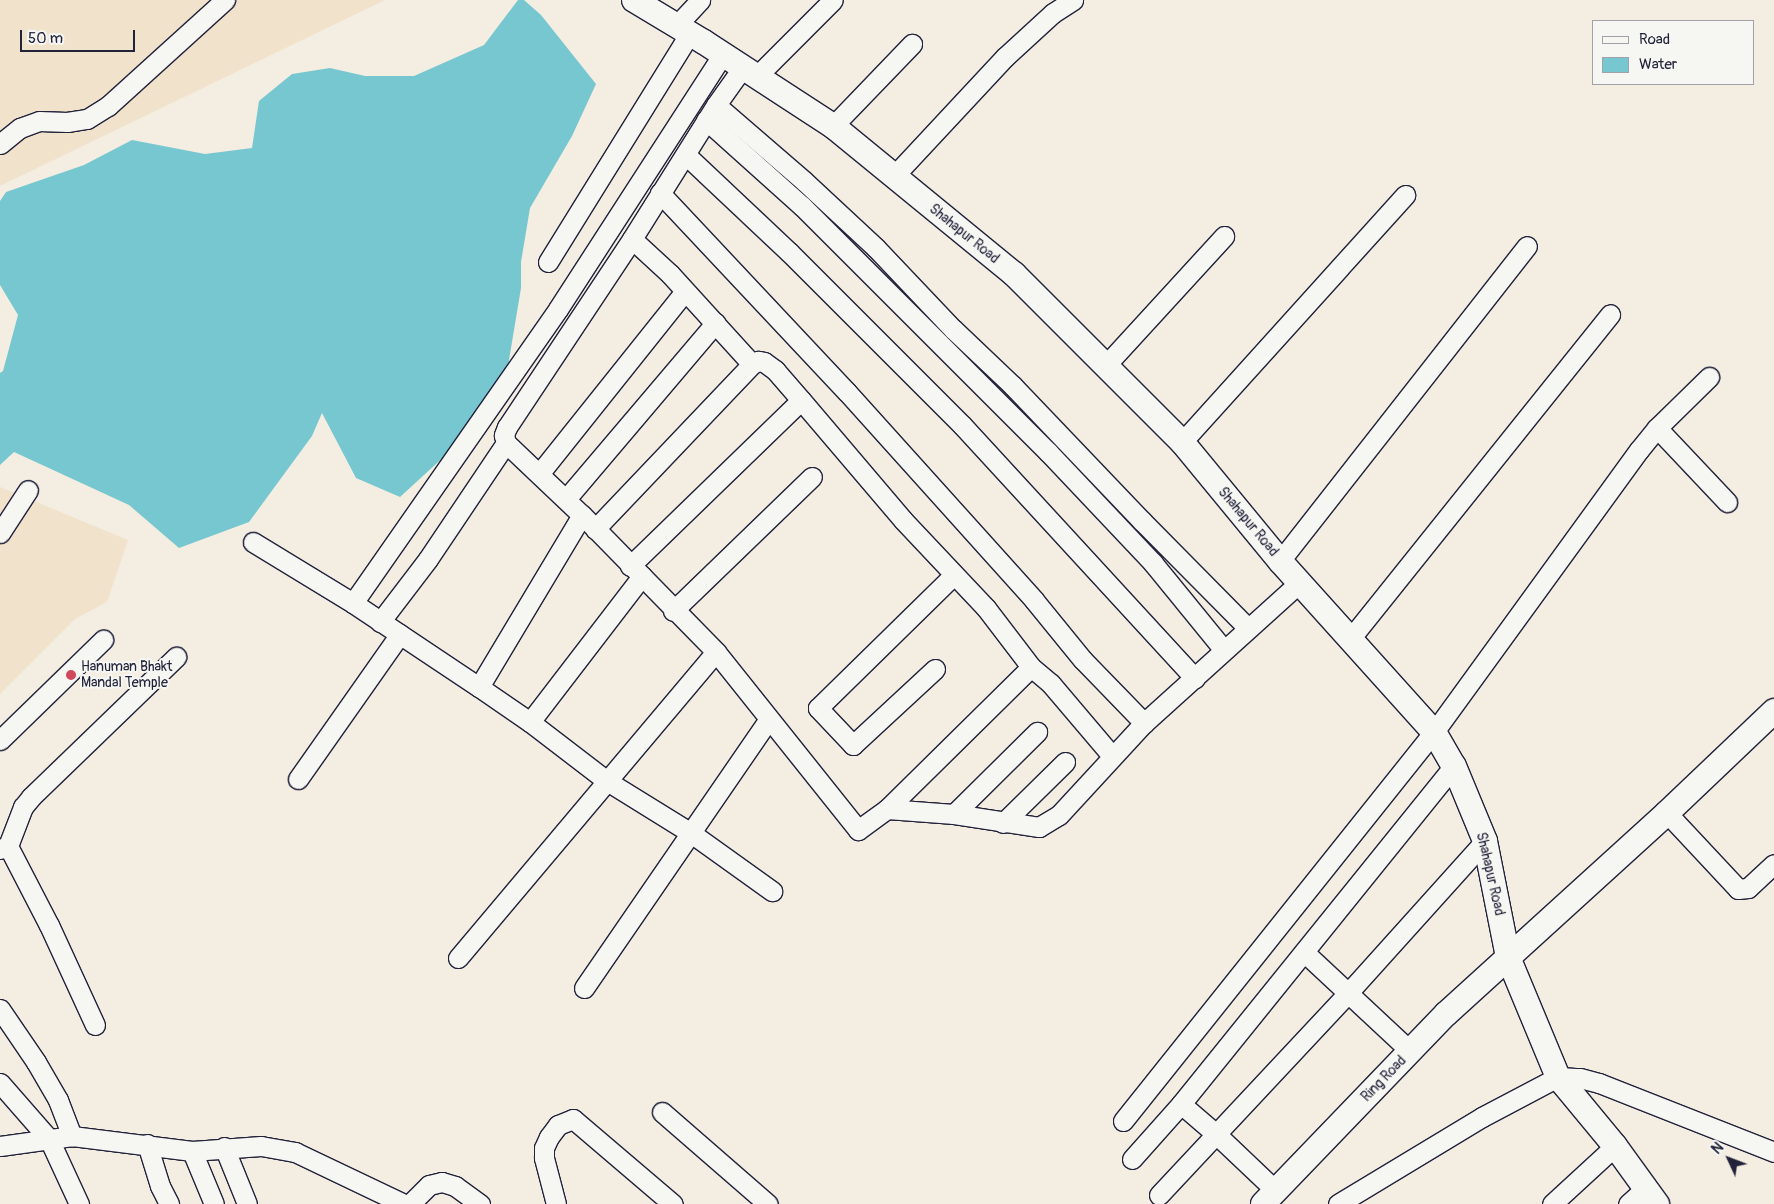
<!DOCTYPE html>
<style>
body{margin:0}
#map{position:relative;width:1774px;height:1204px;overflow:hidden;background:#f4ede1;font-family:Pangolin,sans-serif}
div>[style]{position:absolute}
[style*='--x']{left:calc(var(--x)*1px);top:calc(var(--y)*1px);width:calc(var(--w)*1px);rotate:calc(var(--a)*1deg)}
.built>*{inset:0;background:#f1e2cc}
.water>*{inset:0;background:#77c7d1}
.roads{filter:drop-shadow(1px 0 #22223b) drop-shadow(-1px 0 #22223b) drop-shadow(0 1px #22223b) drop-shadow(0 -1px #22223b)}
.minor>*{height:19px;margin:-9.5px;padding:0 9.5px;transform-origin:9.5px;border-radius:9.5px;background:#f6f6f2}
.major>*{height:24px;margin:-12px;padding:0 12px;transform-origin:12px;border-radius:12px;background:#f6f6f2}
.dots>*{width:14px;height:14px;translate:-50% -50%;box-sizing:border-box;border:2px solid #f6f6f2;border-radius:50%}
span{translate:-50% -50%;white-space:nowrap;text-align:center;line-height:1.15;-webkit-text-stroke:4px #f6f6f2;paint-order:stroke}
.street-label{font-size:14px;color:#22223b}
.poi-label{font-size:14px;color:#22223b}
.left{translate:0 -50%;text-align:left}
.legend{position:absolute;left:1592px;top:20px;width:162px;height:65px;box-sizing:border-box;background:#f6f6f2;border:1px solid #a1a1a9;margin:0;padding:6px 9px;list-style:none;font-size:15px;color:#22223b}
.legend li{display:flex;align-items:center;gap:10px;height:25px}
.legend b{width:25px;border:1px solid #a1a1a9}
.north{position:absolute;left:1704px;top:1134px;width:50px;height:50px;-webkit-text-stroke:4px #f6f6f2;paint-order:stroke;rotate:313deg;font-size:14px;font-weight:700;line-height:20px;text-align:center;color:#22223b}
.north::after{content:'';display:block;margin:auto;width:18px;height:22px;background:#22223b;clip-path:polygon(50% 0,100% 100%,50% 72%,0 100%)}
.scale{position:absolute;left:20px;top:30px;width:115px;height:22px;box-sizing:border-box;border:2px solid #22223b;border-top:0;padding-left:6px;font-size:15px;line-height:18px;white-space:nowrap;color:#22223b;-webkit-text-stroke:4px #f6f6f2;paint-order:stroke}
</style>
<div id="map">
<div class="built">
<i style="clip-path:polygon(0 0,385px 0,0 186px)"></i>
<i style="clip-path:polygon(0 487px,128px 540px,107px 602px,75px 619px,0 694px)"></i>
</div>
<div class="water">
<i style="clip-path:polygon(518px 0,524px 0,541px 15px,596px 84px,572px 136px,530px 208px,521px 262px,521px 288px,505px 384px,460px 442px,400px 497px,356px 478px,322px 413px,312px 436px,249px 522px,179px 548px,129px 505px,14px 452px,0 465px,0 373px,3px 371px,18px 315px,0 285px,0 201px,6px 192px,84px 165px,132px 140px,205px 154px,252px 148px,259px 101px,292px 74px,330px 68px,365px 76px,414px 76px,484px 45px)"></i>
</div>
<div class="roads">
<div class="minor">
<i style="--x:677;--y:25;--w:34;--a:-47"></i>
<i style="--x:743;--y:67;--w:47;--a:125.4"></i>
<i style="--x:716;--y:105;--w:158;--a:122.1"></i>
<i style="--x:632;--y:239;--w:226;--a:123.6"></i>
<i style="--x:507;--y:427;--w:9;--a:111"></i>
<i style="--x:504;--y:435;--w:8;--a:76"></i>
<i style="--x:506;--y:443;--w:105;--a:43.5"></i>
<i style="--x:582;--y:515;--w:192;--a:45.6"></i>
<i style="--x:716;--y:652;--w:228;--a:51.4"></i>
<i style="--x:858;--y:830;--w:36;--a:-36"></i>
<i style="--x:887;--y:809;--w:67;--a:4.3"></i>
<i style="--x:954;--y:814;--w:86;--a:8.7"></i>
<i style="--x:1039;--y:827;--w:23;--a:-31"></i>
<i style="--x:1059;--y:815;--w:125;--a:-47.3"></i>
<i style="--x:1144;--y:723;--w:210;--a:-42.1"></i>
<i style="--x:757;--y:76;--w:107;--a:-45"></i>
<i style="--x:716;--y:105;--w:116;--a:40.8"></i>
<i style="--x:804;--y:181;--w:98;--a:42.9"></i>
<i style="--x:876;--y:248;--w:112;--a:46.5"></i>
<i style="--x:953;--y:329;--w:83;--a:43.5"></i>
<i style="--x:1013;--y:386;--w:187;--a:46.3"></i>
<i style="--x:1142;--y:521;--w:151;--a:45.3"></i>
<i style="--x:706;--y:120;--w:129;--a:41.9"></i>
<i style="--x:802;--y:206;--w:348;--a:45"></i>
<i style="--x:1048;--y:452;--w:153;--a:46.6"></i>
<i style="--x:1153;--y:563;--w:112;--a:50.8"></i>
<i style="--x:833;--y:126;--w:114;--a:-46.1"></i>
<i style="--x:0;--y:144;--w:26;--a:-39"></i>
<i style="--x:20;--y:128;--w:20;--a:-20"></i>
<i style="--x:39;--y:121;--w:28;--a:2"></i>
<i style="--x:67;--y:122;--w:20;--a:-9"></i>
<i style="--x:87;--y:119;--w:25;--a:-32"></i>
<i style="--x:108;--y:106;--w:158;--a:-42.2"></i>
<i style="--x:686;--y:155;--w:141;--a:43.3"></i>
<i style="--x:789;--y:252;--w:245;--a:45"></i>
<i style="--x:962;--y:425;--w:344;--a:47.4"></i>
<i style="--x:894;--y:176;--w:163;--a:-47"></i>
<i style="--x:1005;--y:57;--w:65;--a:-42.5"></i>
<i style="--x:1053;--y:13;--w:24;--a:-33"></i>
<i style="--x:660;--y:193;--w:273;--a:46.8"></i>
<i style="--x:847;--y:392;--w:280;--a:48"></i>
<i style="--x:1034;--y:600;--w:77;--a:50.8"></i>
<i style="--x:1083;--y:660;--w:88;--a:45.9"></i>
<i style="--x:632;--y:239;--w:52;--a:42.6"></i>
<i style="--x:670;--y:274;--w:122;--a:47.7"></i>
<i style="--x:548;--y:262;--w:269;--a:-58.2"></i>
<i style="--x:1106;--y:365;--w:175;--a:-47.5"></i>
<i style="--x:1657;--y:428;--w:102;--a:46.6"></i>
<i style="--x:1182;--y:442;--w:333;--a:-47.9"></i>
<i style="--x:539;--y:474;--w:234;--a:-51.4"></i>
<i style="--x:566;--y:499;--w:231;--a:-49.7"></i>
<i style="--x:595;--y:529;--w:228;--a:-46.4"></i>
<i style="--x:752;--y:364;--w:7;--a:-27"></i>
<i style="--x:758;--y:361;--w:6;--a:9"></i>
<i style="--x:764;--y:362;--w:14;--a:36"></i>
<i style="--x:775;--y:370;--w:40;--a:49"></i>
<i style="--x:801;--y:400;--w:157;--a:49.6"></i>
<i style="--x:903;--y:520;--w:121;--a:46.7"></i>
<i style="--x:986;--y:608;--w:74;--a:52.7"></i>
<i style="--x:1031;--y:667;--w:26;--a:40"></i>
<i style="--x:1051;--y:684;--w:94;--a:49.7"></i>
<i style="--x:0;--y:533;--w:51;--a:-56.9"></i>
<i style="--x:253;--y:542;--w:117;--a:31.4"></i>
<i style="--x:353;--y:603;--w:151;--a:33.7"></i>
<i style="--x:479;--y:687;--w:62;--a:34.5"></i>
<i style="--x:530;--y:722;--w:97;--a:37.5"></i>
<i style="--x:607;--y:781;--w:99;--a:31.8"></i>
<i style="--x:691;--y:833;--w:100;--a:35.6"></i>
<i style="--x:1280;--y:561;--w:400;--a:-51.9"></i>
<i style="--x:630;--y:566;--w:238;--a:-44.1"></i>
<i style="--x:353;--y:603;--w:358;--a:-55.1"></i>
<i style="--x:558;--y:309;--w:304;--a:-57.1"></i>
<i style="--x:673;--y:611;--w:193;--a:-44"></i>
<i style="--x:380;--y:622;--w:79;--a:-52.7"></i>
<i style="--x:428;--y:559;--w:140;--a:-56.1"></i>
<i style="--x:1350;--y:639;--w:416;--a:-51.3"></i>
<i style="--x:935;--y:669;--w:112;--a:137.2"></i>
<i style="--x:853;--y:745;--w:51;--a:-133.4"></i>
<i style="--x:818;--y:708;--w:190;--a:-44.4"></i>
<i style="--x:479;--y:687;--w:200;--a:-59.1"></i>
<i style="--x:530;--y:722;--w:184;--a:-52.5"></i>
<i style="--x:0;--y:740;--w:144;--a:-44.2"></i>
<i style="--x:298;--y:779;--w:177;--a:-54.9"></i>
<i style="--x:887;--y:809;--w:202;--a:-44.6"></i>
<i style="--x:1667;--y:813;--w:104;--a:46.9"></i>
<i style="--x:1738;--y:889;--w:10;--a:-6"></i>
<i style="--x:1748;--y:888;--w:35;--a:-43"></i>
<i style="--x:954;--y:814;--w:117;--a:-44.7"></i>
<i style="--x:1003;--y:823;--w:87;--a:-44.5"></i>
<i style="--x:8;--y:846;--w:89;--a:62.6"></i>
<i style="--x:49;--y:925;--w:110;--a:65.3"></i>
<i style="--x:0;--y:849;--w:9;--a:-21"></i>
<i style="--x:8;--y:846;--w:42;--a:-69"></i>
<i style="--x:23;--y:807;--w:13;--a:-51"></i>
<i style="--x:31;--y:797;--w:202;--a:-44"></i>
<i style="--x:1304;--y:952;--w:145;--a:43"></i>
<i style="--x:458;--y:958;--w:400;--a:-49.9"></i>
<i style="--x:584;--y:988;--w:326;--a:-55.5"></i>
<i style="--x:0;--y:1009;--w:64;--a:55.8"></i>
<i style="--x:36;--y:1062;--w:44;--a:59.9"></i>
<i style="--x:58;--y:1100;--w:39;--a:69"></i>
<i style="--x:0;--y:1083;--w:74;--a:48.8"></i>
<i style="--x:49;--y:1139;--w:72;--a:65.2"></i>
<i style="--x:1181;--y:1104;--w:46;--a:40.6"></i>
<i style="--x:1216;--y:1134;--w:83;--a:43.5"></i>
<i style="--x:662;--y:1112;--w:140;--a:41"></i>
<i style="--x:1123;--y:1121;--w:498;--a:-51.4"></i>
<i style="--x:1434;--y:732;--w:349;--a:-54"></i>
<i style="--x:1639;--y:450;--w:28;--a:-51"></i>
<i style="--x:1657;--y:428;--w:73;--a:-44.4"></i>
<i style="--x:147;--y:1144;--w:44;--a:72.8"></i>
<i style="--x:160;--y:1186;--w:20;--a:63"></i>
<i style="--x:0;--y:1146;--w:73;--a:-7.9"></i>
<i style="--x:72;--y:1136;--w:121;--a:7.1"></i>
<i style="--x:192;--y:1151;--w:69;--a:-4.1"></i>
<i style="--x:261;--y:1146;--w:35;--a:10"></i>
<i style="--x:295;--y:1152;--w:121;--a:25.5"></i>
<i style="--x:224;--y:1147;--w:61;--a:68"></i>
<i style="--x:192;--y:1151;--w:57;--a:67.5"></i>
<i style="--x:1132;--y:1159;--w:74;--a:-48.3"></i>
<i style="--x:1181;--y:1104;--w:434;--a:-51.1"></i>
<i style="--x:1159;--y:1195;--w:277;--a:-46.9"></i>
<i style="--x:1348;--y:993;--w:205;--a:-48"></i>
<i style="--x:410;--y:1204;--w:27;--a:-45"></i>
<i style="--x:429;--y:1185;--w:13;--a:-13"></i>
<i style="--x:442;--y:1182;--w:14;--a:17"></i>
<i style="--x:455;--y:1186;--w:31;--a:36"></i>
<i style="--x:556;--y:1204;--w:48;--a:-104.6"></i>
<i style="--x:544;--y:1158;--w:10;--a:-90"></i>
<i style="--x:544;--y:1148;--w:12;--a:-66"></i>
<i style="--x:549;--y:1137;--w:15;--a:-53"></i>
<i style="--x:558;--y:1125;--w:16;--a:-22"></i>
<i style="--x:573;--y:1119;--w:131;--a:40.4"></i>
<i style="--x:1338;--y:1204;--w:168;--a:-31.1"></i>
<i style="--x:1482;--y:1117;--w:86;--a:-27.8"></i>
<i style="--x:1558;--y:1077;--w:22;--a:3"></i>
<i style="--x:1580;--y:1078;--w:20;--a:15"></i>
<i style="--x:1599;--y:1083;--w:188;--a:21.5"></i>
<i style="--x:1552;--y:1204;--w:86;--a:-42.6"></i>
<i style="--x:1628;--y:1204;--w:24;--a:-42"></i>
</div>
<div class="major">
<i style="--x:634;--y:0;--w:82;--a:31"></i>
<i style="--x:704;--y:42;--w:154;--a:33.1"></i>
<i style="--x:833;--y:126;--w:234;--a:39.3"></i>
<i style="--x:1014;--y:274;--w:238;--a:45"></i>
<i style="--x:1182;--y:442;--w:154;--a:50.5"></i>
<i style="--x:1280;--y:561;--w:230;--a:48"></i>
<i style="--x:1434;--y:732;--w:39;--a:60"></i>
<i style="--x:1454;--y:766;--w:81;--a:67.5"></i>
<i style="--x:1485;--y:841;--w:118;--a:78.8"></i>
<i style="--x:1508;--y:957;--w:130;--a:67.4"></i>
<i style="--x:1558;--y:1077;--w:89;--a:50.4"></i>
<i style="--x:1615;--y:1146;--w:72;--a:54.1"></i>
<i style="--x:1263;--y:1204;--w:264;--a:-46.1"></i>
<i style="--x:1446;--y:1014;--w:299;--a:-42.3"></i>
<i style="--x:1667;--y:813;--w:148;--a:-43.6"></i>
</div>
</div>
<div class="dots">
<i style="left:71px;top:675px;background:#d1495b"></i>
</div>
<div class="street-label">
<span style="left:964px;top:234px;rotate:39deg">Shahapur Road</span>
<span style="left:1248px;top:522px;rotate:50deg">Shahapur Road</span>
<span style="left:1490px;top:874px;rotate:77deg">Shahapur Road</span>
<span style="left:1384px;top:1079px;rotate:-46deg">Ring Road</span>
</div>
<div class="poi-label">
<span class="left" style="left:81px;top:675px">Hanuman Bhakt<br>Mandal Temple</span>
</div>
<ul class="legend">
<li><b style="height:6px;background:#f6f6f2"></b>Road</li>
<li><b style="height:14px;background:#77c7d1"></b>Water</li>
</ul>
<div class="north">N</div>
<div class="scale">50 m</div>
</div>
